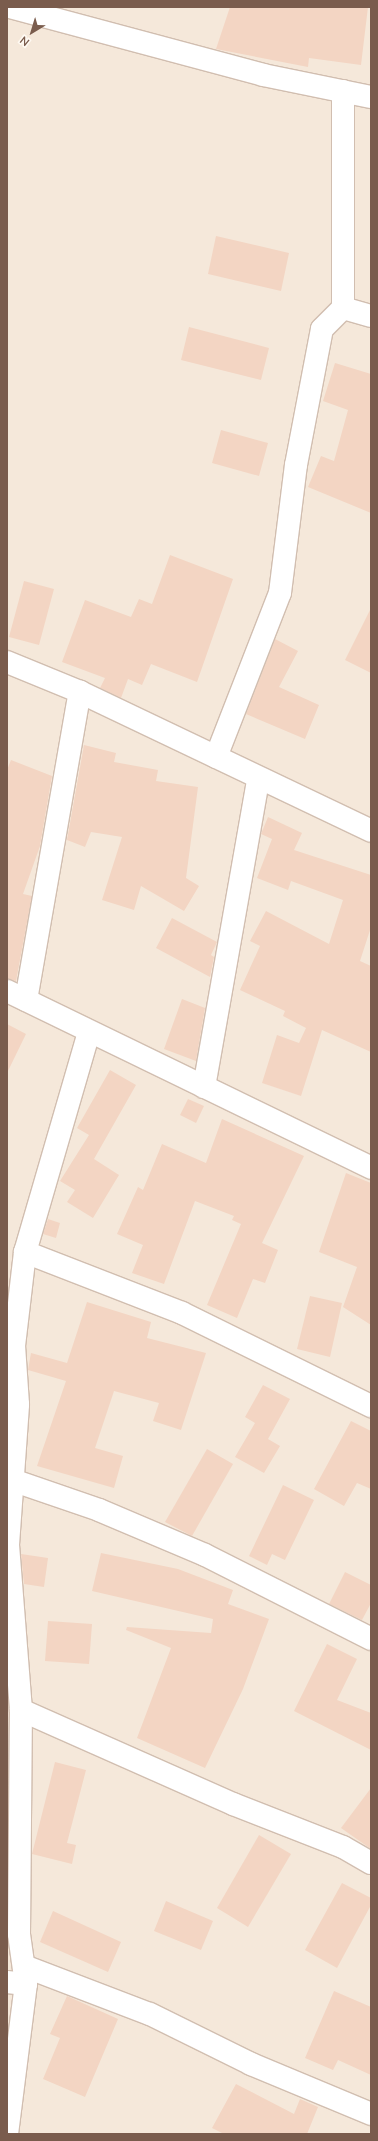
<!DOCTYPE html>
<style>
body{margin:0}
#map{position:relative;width:378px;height:2141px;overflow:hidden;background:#fdf6ec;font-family:Mulish,sans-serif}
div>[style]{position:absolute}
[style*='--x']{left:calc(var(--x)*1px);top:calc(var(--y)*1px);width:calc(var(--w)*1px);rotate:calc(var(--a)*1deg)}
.residential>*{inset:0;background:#f5e8da}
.building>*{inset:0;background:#f3d5c3}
.roads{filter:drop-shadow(1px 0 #d1beb0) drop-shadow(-1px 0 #d1beb0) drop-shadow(0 1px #d1beb0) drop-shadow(0 -1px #d1beb0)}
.minor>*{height:22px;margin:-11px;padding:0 11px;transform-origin:11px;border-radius:11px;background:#fff}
span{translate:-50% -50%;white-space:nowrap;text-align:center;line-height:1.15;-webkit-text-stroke:3px #fffaf3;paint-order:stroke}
.frame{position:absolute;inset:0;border:8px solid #7a5c4d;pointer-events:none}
.north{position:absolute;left:12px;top:12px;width:40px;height:40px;-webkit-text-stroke:3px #fffaf3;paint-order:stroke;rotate:218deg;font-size:11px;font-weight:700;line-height:16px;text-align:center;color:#7a5c4d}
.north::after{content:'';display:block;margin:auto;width:14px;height:18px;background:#7a5c4d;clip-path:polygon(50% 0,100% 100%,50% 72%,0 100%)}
</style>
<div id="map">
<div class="residential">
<i style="clip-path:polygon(7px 7px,371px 7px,371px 2134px,7px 2134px)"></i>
</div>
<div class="building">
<i style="clip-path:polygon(230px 7px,368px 7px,361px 65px,309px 58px,308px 67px,216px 49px)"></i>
<i style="clip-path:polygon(216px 236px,289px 253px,281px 291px,208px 274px)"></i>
<i style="clip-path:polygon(189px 327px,269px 348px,261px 380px,181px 360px)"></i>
<i style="clip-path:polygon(335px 363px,371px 374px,371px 513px,308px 487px,321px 456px,334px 461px,348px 410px,323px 401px)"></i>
<i style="clip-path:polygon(221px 430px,268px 443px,259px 476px,212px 463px)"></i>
<i style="clip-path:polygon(170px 555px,233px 579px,197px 682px,151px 664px,142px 685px,128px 679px,121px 698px,100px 688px,105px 678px,62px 662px,85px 600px,131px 617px,139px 599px,152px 604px)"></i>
<i style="clip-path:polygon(24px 581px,54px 589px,39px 645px,9px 637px)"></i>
<i style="clip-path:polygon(371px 608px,371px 673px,345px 660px)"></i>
<i style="clip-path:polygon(275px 639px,298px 651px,279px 687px,319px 705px,305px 739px,246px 714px)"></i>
<i style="clip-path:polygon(84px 745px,116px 753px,114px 762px,158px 770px,156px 781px,198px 787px,186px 878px,199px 886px,184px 911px,141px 886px,134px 910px,102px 900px,122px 837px,91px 832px,85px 847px,67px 840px)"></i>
<i style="clip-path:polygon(11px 760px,52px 776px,40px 846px,23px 894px,32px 896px,16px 981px,7px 979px,7px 770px)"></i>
<i style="clip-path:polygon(268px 817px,302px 833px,294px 850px,371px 875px,371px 927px,360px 961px,371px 966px,371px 1052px,322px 1030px,301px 1096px,262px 1083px,277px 1035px,299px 1043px,306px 1028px,283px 1016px,285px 1011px,240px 990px,260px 946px,250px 941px,266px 911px,329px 944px,343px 900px,291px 881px,288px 890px,257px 878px,272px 839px,261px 834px)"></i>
<i style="clip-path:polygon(172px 918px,217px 942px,211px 955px,214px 957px,210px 977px,156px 948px)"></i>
<i style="clip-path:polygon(182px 999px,205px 1008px,196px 1061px,164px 1049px)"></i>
<i style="clip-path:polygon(7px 1024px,26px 1034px,7px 1073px)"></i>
<i style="clip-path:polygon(110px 1070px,136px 1085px,94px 1159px,119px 1175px,93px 1218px,67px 1202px,75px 1190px,60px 1181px,89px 1135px,77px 1128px)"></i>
<i style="clip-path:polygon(188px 1099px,204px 1106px,196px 1123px,180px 1115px)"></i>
<i style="clip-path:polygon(222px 1119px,304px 1156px,262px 1243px,278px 1250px,265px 1283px,253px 1279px,237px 1318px,207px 1305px,241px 1224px,232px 1220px,234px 1216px,195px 1201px,164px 1284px,132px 1273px,143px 1245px,117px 1234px,138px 1187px,143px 1190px,162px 1144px,206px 1163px)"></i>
<i style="clip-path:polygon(346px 1173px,371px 1183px,371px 1325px,343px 1307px,357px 1267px,319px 1252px)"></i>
<i style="clip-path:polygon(48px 1219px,60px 1223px,56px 1238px,43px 1234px)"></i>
<i style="clip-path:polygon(310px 1296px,342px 1303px,330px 1357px,297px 1349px)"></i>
<i style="clip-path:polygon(87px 1302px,151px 1322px,147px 1338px,206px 1353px,181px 1430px,153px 1421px,159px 1403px,114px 1391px,95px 1448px,123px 1456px,114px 1488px,37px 1466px,66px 1381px,28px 1370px,31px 1353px,67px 1363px)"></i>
<i style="clip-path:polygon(263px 1385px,290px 1399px,268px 1439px,280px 1446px,264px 1473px,235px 1457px,255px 1423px,245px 1417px)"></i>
<i style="clip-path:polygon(351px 1421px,371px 1431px,371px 1489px,357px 1483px,344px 1506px,314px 1489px)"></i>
<i style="clip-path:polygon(207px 1449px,233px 1464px,192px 1536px,165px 1522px)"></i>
<i style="clip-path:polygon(283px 1485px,314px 1500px,285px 1560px,272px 1554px,267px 1565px,249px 1556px)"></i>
<i style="clip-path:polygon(101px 1553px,178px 1569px,233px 1590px,228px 1604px,269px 1619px,243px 1689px,205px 1768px,137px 1738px,171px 1648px,126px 1630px,127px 1627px,211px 1633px,213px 1619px,92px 1591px)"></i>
<i style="clip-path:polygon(21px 1554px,48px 1558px,44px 1587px,24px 1584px)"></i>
<i style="clip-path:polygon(345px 1572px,371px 1585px,371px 1603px,362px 1620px,329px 1604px)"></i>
<i style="clip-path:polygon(48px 1621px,92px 1624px,89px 1664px,45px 1661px)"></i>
<i style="clip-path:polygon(327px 1644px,357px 1659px,337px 1700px,371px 1713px,371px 1750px,294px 1711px)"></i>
<i style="clip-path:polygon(55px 1762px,86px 1770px,67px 1843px,76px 1845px,72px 1864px,32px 1854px)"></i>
<i style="clip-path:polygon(371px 1788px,371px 1849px,341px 1828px)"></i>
<i style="clip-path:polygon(259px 1835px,291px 1854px,248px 1927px,217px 1908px)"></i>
<i style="clip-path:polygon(342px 1883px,371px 1898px,371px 1905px,337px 1968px,305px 1950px)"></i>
<i style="clip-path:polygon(166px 1901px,213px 1921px,201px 1950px,154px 1931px)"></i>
<i style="clip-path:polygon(53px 1911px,121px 1942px,108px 1972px,40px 1942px)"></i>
<i style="clip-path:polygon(334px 1991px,371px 2007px,371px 2075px,338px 2060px,333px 2070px,305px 2058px)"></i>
<i style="clip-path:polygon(67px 1996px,118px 2019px,85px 2097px,43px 2079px,60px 2038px,50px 2034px)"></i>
<i style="clip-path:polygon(236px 2084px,294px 2114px,300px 2099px,318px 2107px,307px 2134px,224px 2134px,212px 2128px)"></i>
</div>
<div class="roads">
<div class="minor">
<i style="--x:10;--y:7;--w:262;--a:15"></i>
<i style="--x:263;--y:75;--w:110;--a:11.5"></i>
<i style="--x:343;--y:308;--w:217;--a:-90"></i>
<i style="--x:7;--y:662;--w:79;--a:22.3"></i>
<i style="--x:80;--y:692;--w:322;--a:25.5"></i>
<i style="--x:216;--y:757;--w:176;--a:-68.7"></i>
<i style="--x:280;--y:593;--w:129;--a:-82.9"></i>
<i style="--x:296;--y:465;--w:138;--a:-79.2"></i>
<i style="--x:322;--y:329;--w:30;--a:-45"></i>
<i style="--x:343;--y:308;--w:29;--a:16"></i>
<i style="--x:7;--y:991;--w:405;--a:25.9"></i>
<i style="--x:26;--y:1000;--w:313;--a:-80.1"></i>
<i style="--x:89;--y:1032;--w:229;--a:106.2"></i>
<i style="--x:25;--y:1252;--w:168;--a:21.2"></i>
<i style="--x:182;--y:1313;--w:211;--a:26.2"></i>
<i style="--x:204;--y:1087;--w:312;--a:-80"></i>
<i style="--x:12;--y:1480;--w:92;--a:19"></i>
<i style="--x:99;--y:1510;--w:115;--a:23"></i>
<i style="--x:205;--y:1555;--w:186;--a:26.8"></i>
<i style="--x:21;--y:1710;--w:232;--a:23.9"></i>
<i style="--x:233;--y:1804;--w:118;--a:21.4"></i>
<i style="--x:343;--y:1847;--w:32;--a:30"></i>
<i style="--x:24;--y:1966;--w:135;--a:20.9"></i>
<i style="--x:150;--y:2014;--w:113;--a:26.3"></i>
<i style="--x:251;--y:2064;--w:130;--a:22.6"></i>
<i style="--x:7;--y:1982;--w:19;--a:6"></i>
<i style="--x:7;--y:2134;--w:151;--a:-82.8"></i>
<i style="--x:26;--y:1984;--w:50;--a:-98"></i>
<i style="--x:19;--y:1934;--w:224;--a:-89.5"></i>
<i style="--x:21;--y:1710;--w:166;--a:-94.5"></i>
<i style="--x:8;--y:1545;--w:141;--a:-85.9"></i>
<i style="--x:18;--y:1404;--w:58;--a:-93.9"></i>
<i style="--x:14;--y:1346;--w:95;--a:-83.3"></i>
</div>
</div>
<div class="frame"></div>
<div class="north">N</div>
</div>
